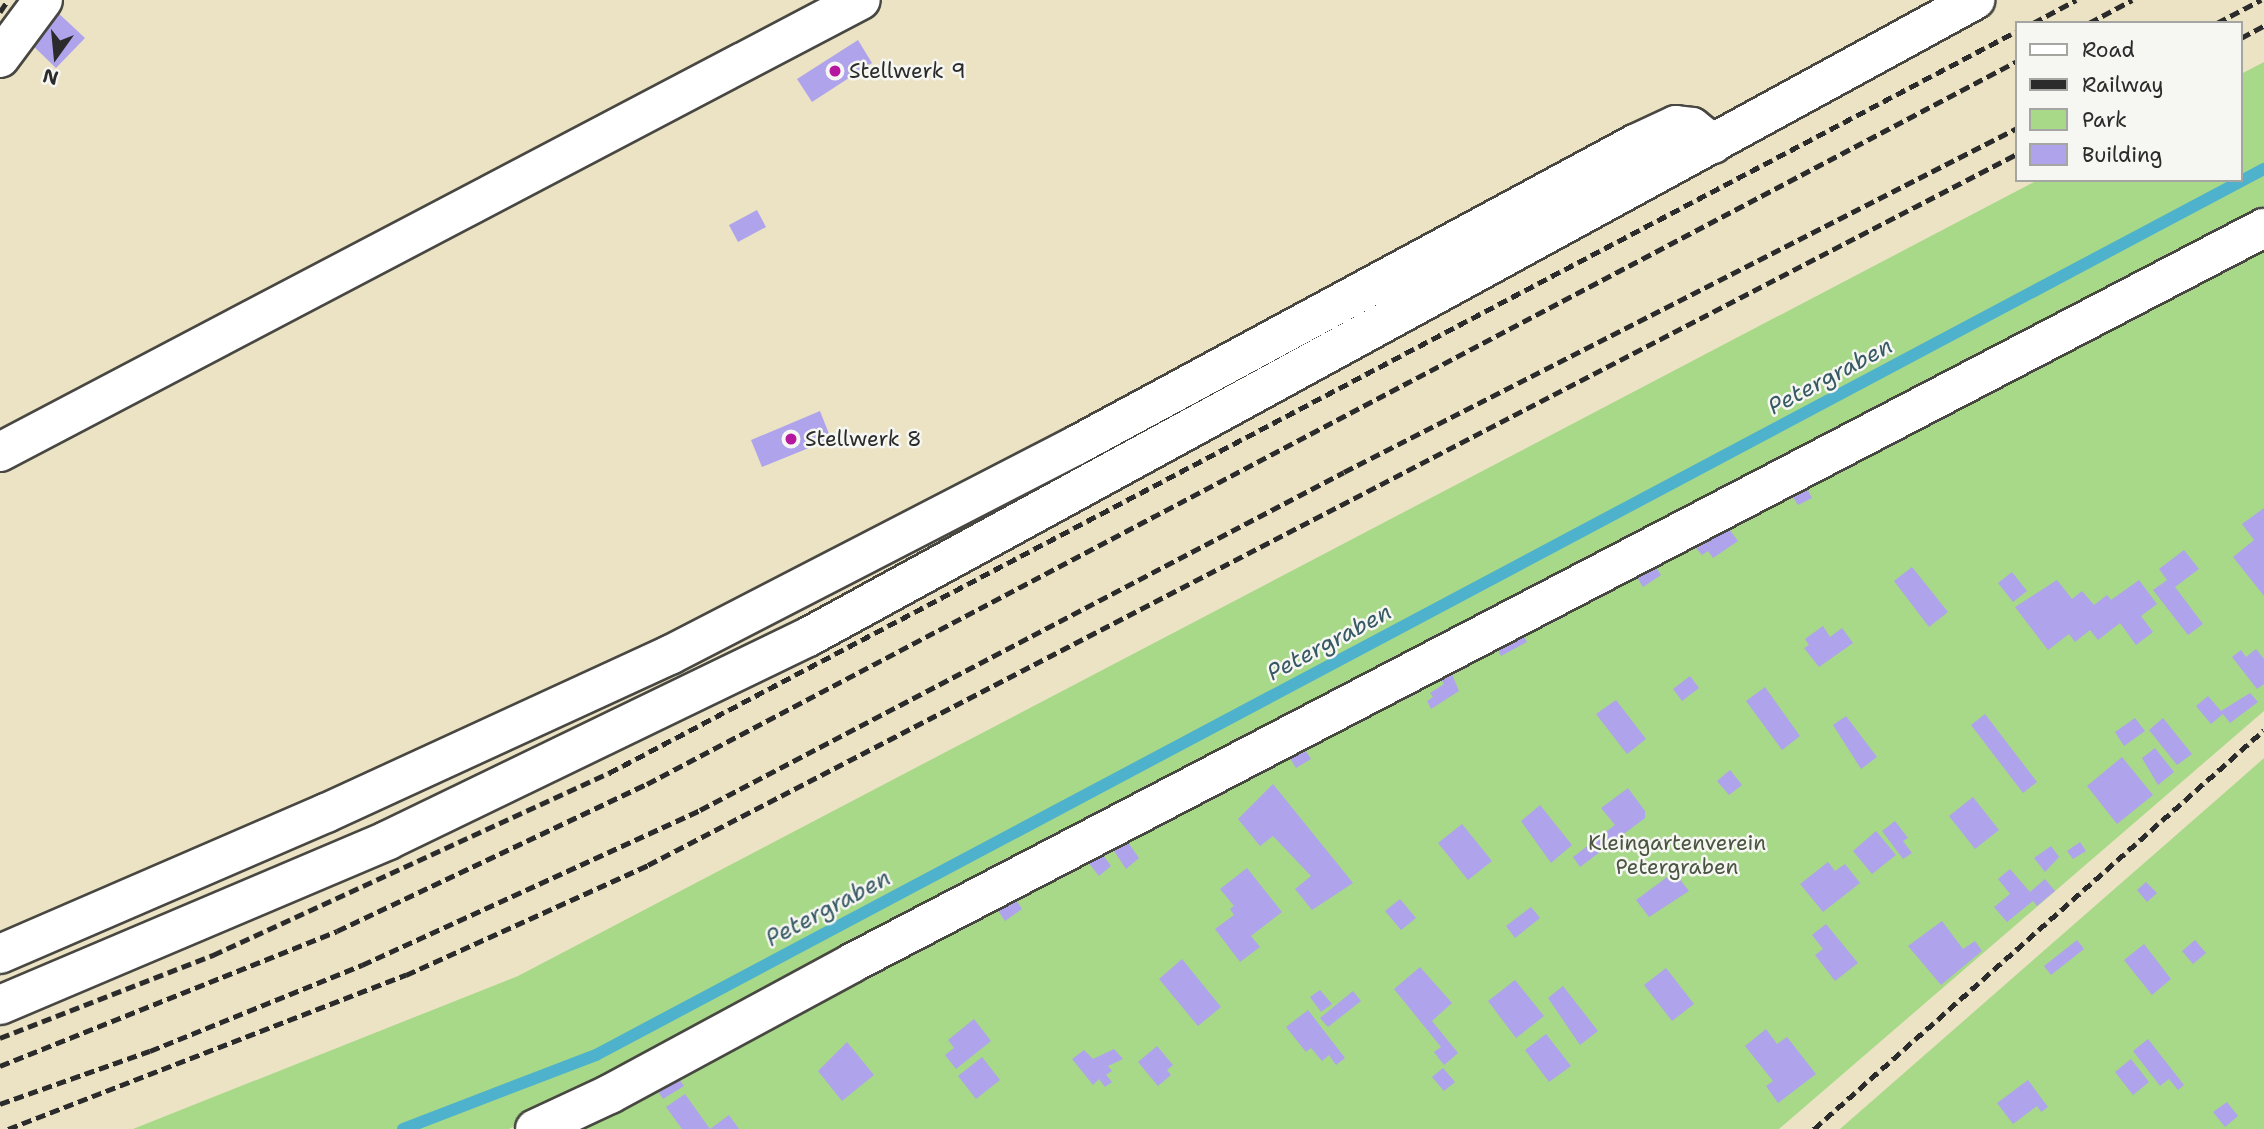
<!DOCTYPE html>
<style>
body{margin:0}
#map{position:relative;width:2264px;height:1129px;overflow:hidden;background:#ebe3c4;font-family:"Shantell Sans",sans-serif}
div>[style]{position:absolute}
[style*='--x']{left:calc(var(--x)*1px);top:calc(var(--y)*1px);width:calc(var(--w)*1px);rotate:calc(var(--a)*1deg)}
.green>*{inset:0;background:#a7d988}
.stream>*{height:12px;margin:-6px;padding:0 6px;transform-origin:6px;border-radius:6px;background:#4eb2cd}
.building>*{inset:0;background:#afa3ec}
.roads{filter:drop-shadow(2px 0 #484742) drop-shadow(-2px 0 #484742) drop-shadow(0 2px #484742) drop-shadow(0 -2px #484742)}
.minor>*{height:38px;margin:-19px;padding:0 19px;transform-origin:19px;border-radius:19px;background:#fff}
.rail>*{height:5px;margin-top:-2.5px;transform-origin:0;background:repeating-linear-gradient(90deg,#2b2b2b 0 10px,transparent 0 15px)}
.dots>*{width:19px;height:19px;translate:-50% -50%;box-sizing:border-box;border:4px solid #f6f6f2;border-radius:50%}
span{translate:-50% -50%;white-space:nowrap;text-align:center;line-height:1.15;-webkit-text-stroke:5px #f6f6f2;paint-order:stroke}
.poi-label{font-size:21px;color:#2b2b2b}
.left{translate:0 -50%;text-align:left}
.park-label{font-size:21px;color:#4a5642}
.water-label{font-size:23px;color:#375a64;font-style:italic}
.legend{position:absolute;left:2015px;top:21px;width:228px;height:161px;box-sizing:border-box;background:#f6f6f2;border:2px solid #a5a5a2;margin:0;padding:9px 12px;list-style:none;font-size:21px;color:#2b2b2b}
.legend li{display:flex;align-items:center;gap:14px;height:35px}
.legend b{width:35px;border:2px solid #a5a5a2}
.north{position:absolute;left:21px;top:21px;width:70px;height:70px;-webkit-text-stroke:5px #f6f6f2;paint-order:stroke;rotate:195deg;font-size:19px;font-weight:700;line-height:28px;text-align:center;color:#2b2b2b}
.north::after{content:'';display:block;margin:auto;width:24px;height:32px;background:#2b2b2b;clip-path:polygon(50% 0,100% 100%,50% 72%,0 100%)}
</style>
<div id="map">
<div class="green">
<i style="clip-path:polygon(2264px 62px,2264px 217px,509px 1129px,133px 1129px,518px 976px,2038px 180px,2241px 180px,2241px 74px)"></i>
<i style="clip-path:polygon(2264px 240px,2264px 711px,1779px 1129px,560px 1129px)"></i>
<i style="clip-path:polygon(2264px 758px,2264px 1129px,1840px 1129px,2238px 781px)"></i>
</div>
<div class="stream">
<i style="--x:403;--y:1129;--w:207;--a:-21"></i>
<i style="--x:596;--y:1055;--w:1889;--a:-27.98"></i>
</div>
<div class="building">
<i style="clip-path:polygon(55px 10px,85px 38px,56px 68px,27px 40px)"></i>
<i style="clip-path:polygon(858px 40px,872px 63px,812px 102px,797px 79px)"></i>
<i style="clip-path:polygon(757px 210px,766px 227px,738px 242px,729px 225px)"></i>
<i style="clip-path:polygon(820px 411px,831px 439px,762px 467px,751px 440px)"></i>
<i style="clip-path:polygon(1804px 483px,1812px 498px,1798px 505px,1789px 491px)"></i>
<i style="clip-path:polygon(2264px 508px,2264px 596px,2233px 557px,2254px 540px,2242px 524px)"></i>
<i style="clip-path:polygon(1726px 525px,1738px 541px,1713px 558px,1708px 551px,1702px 555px,1695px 547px)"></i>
<i style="clip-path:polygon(2184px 550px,2199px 569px,2175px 587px,2203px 624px,2188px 635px,2153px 590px,2167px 580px,2159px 569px)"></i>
<i style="clip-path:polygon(1653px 563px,1661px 575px,1643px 587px,1635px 574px)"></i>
<i style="clip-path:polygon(1912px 567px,1948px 612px,1929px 627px,1894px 581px)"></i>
<i style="clip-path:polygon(2012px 572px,2027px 591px,2013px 602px,1998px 583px)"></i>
<i style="clip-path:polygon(2057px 580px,2072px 599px,2082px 591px,2094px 605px,2107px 595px,2111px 600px,2139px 580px,2157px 604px,2141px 616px,2153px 632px,2136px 645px,2120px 623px,2098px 640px,2090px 630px,2075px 642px,2069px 634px,2048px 650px,2015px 607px)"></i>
<i style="clip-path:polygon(1823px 626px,1830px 637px,1842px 628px,1853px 643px,1819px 667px,1804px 648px,1809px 645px,1805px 639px)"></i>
<i style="clip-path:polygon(1519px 628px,1527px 642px,1501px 656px,1494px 642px)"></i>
<i style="clip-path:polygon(2256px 649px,2264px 659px,2264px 684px,2257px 689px,2232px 657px,2241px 650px,2246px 657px)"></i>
<i style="clip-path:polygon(1449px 667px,1459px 691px,1431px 709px,1427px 701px,1433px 697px,1430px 693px,1444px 684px,1438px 674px)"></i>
<i style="clip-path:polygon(1690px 676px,1699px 688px,1682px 701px,1673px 689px)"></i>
<i style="clip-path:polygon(1765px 687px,1800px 736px,1782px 750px,1746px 701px)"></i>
<i style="clip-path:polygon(2250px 693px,2258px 702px,2230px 723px,2223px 714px,2211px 724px,2196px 706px,2208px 696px,2221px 711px)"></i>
<i style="clip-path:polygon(1616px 700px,1646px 739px,1627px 754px,1596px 714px)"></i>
<i style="clip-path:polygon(1985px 714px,2037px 782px,2023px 793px,1971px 725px)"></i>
<i style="clip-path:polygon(1846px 716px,1877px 757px,1861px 769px,1833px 725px)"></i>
<i style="clip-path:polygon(2135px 718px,2145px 731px,2124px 746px,2115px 732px)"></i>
<i style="clip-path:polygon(2163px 718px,2192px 754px,2177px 765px,2149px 730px)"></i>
<i style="clip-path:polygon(1302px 745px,1311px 759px,1296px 768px,1288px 755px)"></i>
<i style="clip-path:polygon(2155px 748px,2174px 772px,2158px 785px,2142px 758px)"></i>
<i style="clip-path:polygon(2122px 757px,2153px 795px,2117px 824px,2087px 786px)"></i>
<i style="clip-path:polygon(1730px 770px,1742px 785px,1729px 795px,1717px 781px)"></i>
<i style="clip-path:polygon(1273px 784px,1353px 883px,1312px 910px,1295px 889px,1311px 876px,1273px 836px,1260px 846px,1238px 819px)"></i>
<i style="clip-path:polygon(1628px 788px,1645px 811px,1645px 818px,1580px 867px,1573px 857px,1615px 825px,1601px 808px)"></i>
<i style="clip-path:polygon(1973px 797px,1999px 830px,1975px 849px,1949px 816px)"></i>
<i style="clip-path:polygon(1540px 805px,1572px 845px,1551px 863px,1521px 821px)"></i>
<i style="clip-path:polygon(1895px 821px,1908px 838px,1903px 841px,1912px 853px,1903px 859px,1882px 831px)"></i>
<i style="clip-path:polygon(1462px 824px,1492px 861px,1468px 880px,1438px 843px)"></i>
<i style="clip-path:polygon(1876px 831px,1896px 855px,1872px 874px,1853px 851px)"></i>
<i style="clip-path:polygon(1127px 841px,1139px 858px,1126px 869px,1114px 851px)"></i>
<i style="clip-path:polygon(2080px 842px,2086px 851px,2073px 859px,2067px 851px)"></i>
<i style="clip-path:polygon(2051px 846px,2059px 857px,2045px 872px,2034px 858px)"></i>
<i style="clip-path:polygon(1100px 851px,1111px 866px,1099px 876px,1087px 861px)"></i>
<i style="clip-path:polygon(1828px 862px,1835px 871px,1845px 864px,1860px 883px,1823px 912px,1800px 884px)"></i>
<i style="clip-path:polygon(1247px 868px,1282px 912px,1251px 936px,1260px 947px,1240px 962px,1215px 929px,1234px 915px,1230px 909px,1234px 906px,1220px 889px)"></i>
<i style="clip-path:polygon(2010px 869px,2030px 892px,2045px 879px,2055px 891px,2037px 906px,2033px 901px,2007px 922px,1994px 907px,2010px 894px,1998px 879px)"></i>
<i style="clip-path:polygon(1674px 872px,1689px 891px,1649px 917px,1636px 900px)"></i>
<i style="clip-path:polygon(2146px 882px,2157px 893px,2147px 902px,2137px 890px)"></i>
<i style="clip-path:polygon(1013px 895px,1022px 909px,1005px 921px,995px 906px)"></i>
<i style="clip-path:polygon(1400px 899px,1416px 918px,1401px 930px,1385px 911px)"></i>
<i style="clip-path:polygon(1531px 907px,1540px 918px,1515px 938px,1506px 926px)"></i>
<i style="clip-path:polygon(1942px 921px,1963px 949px,1975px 941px,1982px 951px,1941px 985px,1908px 946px)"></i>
<i style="clip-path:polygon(1826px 924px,1858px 963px,1835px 981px,1815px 955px,1823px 949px,1812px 935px)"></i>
<i style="clip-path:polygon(2077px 940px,2084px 949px,2051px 975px,2044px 966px)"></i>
<i style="clip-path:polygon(2195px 940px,2206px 953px,2193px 964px,2182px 951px)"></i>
<i style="clip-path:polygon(2144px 944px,2171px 979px,2152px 995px,2124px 960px)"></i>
<i style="clip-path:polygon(1182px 959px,1221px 1007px,1198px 1026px,1159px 979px)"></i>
<i style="clip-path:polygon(1420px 967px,1452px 1003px,1432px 1021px,1458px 1053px,1444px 1065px,1434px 1052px,1441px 1047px,1394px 989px)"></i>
<i style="clip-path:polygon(1666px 968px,1694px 1004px,1672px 1021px,1644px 985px)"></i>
<i style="clip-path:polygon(1515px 980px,1544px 1016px,1516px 1038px,1488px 1001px)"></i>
<i style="clip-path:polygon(1563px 986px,1598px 1031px,1580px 1045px,1548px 998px)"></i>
<i style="clip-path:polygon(1320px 990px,1332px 1004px,1321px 1012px,1310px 997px)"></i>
<i style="clip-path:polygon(1353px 991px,1361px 1001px,1328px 1027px,1320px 1018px)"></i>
<i style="clip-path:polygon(1308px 1010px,1345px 1058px,1336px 1065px,1329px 1055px,1322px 1061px,1311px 1048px,1306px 1052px,1286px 1027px)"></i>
<i style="clip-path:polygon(974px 1019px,991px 1041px,956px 1069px,945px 1055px,954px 1048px,948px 1040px)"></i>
<i style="clip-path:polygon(1766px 1029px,1777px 1044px,1787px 1037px,1816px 1074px,1778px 1103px,1766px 1086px,1773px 1081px,1745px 1046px)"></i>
<i style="clip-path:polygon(1546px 1034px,1571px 1066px,1549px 1082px,1525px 1050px)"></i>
<i style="clip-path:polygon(2148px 1039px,2184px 1085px,2178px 1090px,2169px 1079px,2160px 1086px,2133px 1051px)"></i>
<i style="clip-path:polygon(847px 1042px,874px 1075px,842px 1101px,818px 1071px)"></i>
<i style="clip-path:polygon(1157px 1046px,1173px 1065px,1167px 1070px,1171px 1075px,1158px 1086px,1138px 1062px)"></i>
<i style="clip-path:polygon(1114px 1049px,1123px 1059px,1108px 1066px,1112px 1071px,1106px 1075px,1112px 1082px,1105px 1087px,1099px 1079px,1093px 1085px,1072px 1059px,1084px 1050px,1093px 1059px)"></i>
<i style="clip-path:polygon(982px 1057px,1000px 1080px,976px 1099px,958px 1076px)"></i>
<i style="clip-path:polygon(2131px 1059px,2149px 1082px,2133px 1095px,2115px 1072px)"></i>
<i style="clip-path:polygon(1443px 1068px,1455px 1082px,1444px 1091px,1432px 1077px)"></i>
<i style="clip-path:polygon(675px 1073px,684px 1086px,663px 1099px,655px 1087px)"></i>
<i style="clip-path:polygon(2028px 1080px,2048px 1107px,2041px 1112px,2037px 1106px,2013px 1124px,1997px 1103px)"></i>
<i style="clip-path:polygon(685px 1094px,710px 1129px,729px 1115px,739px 1129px,682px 1129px,666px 1107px)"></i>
<i style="clip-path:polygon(2227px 1102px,2238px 1116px,2225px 1127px,2213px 1112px)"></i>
</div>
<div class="roads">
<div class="minor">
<i style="--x:0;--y:58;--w:72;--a:-53.4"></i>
<i style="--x:0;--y:452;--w:972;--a:-27.7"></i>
<i style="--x:0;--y:954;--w:355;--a:-23.4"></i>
<i style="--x:326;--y:813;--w:379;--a:-24.7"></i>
<i style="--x:670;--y:655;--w:456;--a:-27.3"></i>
<i style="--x:1075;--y:446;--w:636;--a:-28.34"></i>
<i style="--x:1635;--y:144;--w:45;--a:-24.9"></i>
<i style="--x:1676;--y:125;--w:16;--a:7"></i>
<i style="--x:1692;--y:127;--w:27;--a:39"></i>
<i style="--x:0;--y:1005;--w:422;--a:-23"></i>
<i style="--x:388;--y:840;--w:466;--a:-25.8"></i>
<i style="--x:808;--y:637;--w:1330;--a:-28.63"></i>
<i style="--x:535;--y:1129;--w:83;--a:-25"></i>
<i style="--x:610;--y:1094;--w:275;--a:-28.4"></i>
<i style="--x:852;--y:963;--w:1592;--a:-27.5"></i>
</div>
</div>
<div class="rail">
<i style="--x:0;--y:12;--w:14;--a:-56"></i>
<i style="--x:2033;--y:23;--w:49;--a:-28.1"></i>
<i style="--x:2089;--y:23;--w:49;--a:-28.1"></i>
<i style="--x:2217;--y:23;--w:50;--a:-27.6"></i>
<i style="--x:2241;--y:38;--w:26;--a:-28"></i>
<i style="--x:0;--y:1038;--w:229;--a:-21.3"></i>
<i style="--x:213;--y:955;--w:436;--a:-24.7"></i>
<i style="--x:609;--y:773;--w:1592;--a:-27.79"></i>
<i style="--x:0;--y:1066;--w:363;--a:-21.8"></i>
<i style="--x:337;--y:931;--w:343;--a:-25.4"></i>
<i style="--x:647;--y:784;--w:1549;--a:-27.82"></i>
<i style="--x:0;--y:1104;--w:159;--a:-19.5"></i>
<i style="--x:150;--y:1051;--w:229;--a:-22.1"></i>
<i style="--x:362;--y:965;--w:372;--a:-24.6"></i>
<i style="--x:700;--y:810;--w:727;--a:-27.69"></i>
<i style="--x:1344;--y:472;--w:756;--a:-27.07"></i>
<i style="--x:8;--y:1129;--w:427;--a:-21.2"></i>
<i style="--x:406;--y:975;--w:266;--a:-24.4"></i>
<i style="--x:648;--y:865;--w:1543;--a:-27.45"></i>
<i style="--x:1814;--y:1129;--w:601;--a:-41.56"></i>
</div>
<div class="dots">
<i style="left:835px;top:71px;background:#b5179e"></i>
<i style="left:791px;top:439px;background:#b5179e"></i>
</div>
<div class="poi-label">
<span class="left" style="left:849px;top:71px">Stellwerk 9</span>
<span class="left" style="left:805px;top:439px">Stellwerk 8</span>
</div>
<div class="park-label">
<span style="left:1677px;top:855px">Kleingartenverein<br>Petergraben</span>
</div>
<div class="water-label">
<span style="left:1830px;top:376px;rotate:-28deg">Petergraben</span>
<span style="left:1329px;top:642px;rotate:-28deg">Petergraben</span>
<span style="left:828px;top:908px;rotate:-28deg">Petergraben</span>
</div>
<ul class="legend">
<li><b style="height:9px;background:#fff"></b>Road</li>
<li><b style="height:9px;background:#2b2b2b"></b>Railway</li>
<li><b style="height:19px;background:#a7d988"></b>Park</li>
<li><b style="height:19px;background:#afa3ec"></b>Building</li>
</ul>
<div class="north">N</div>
</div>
